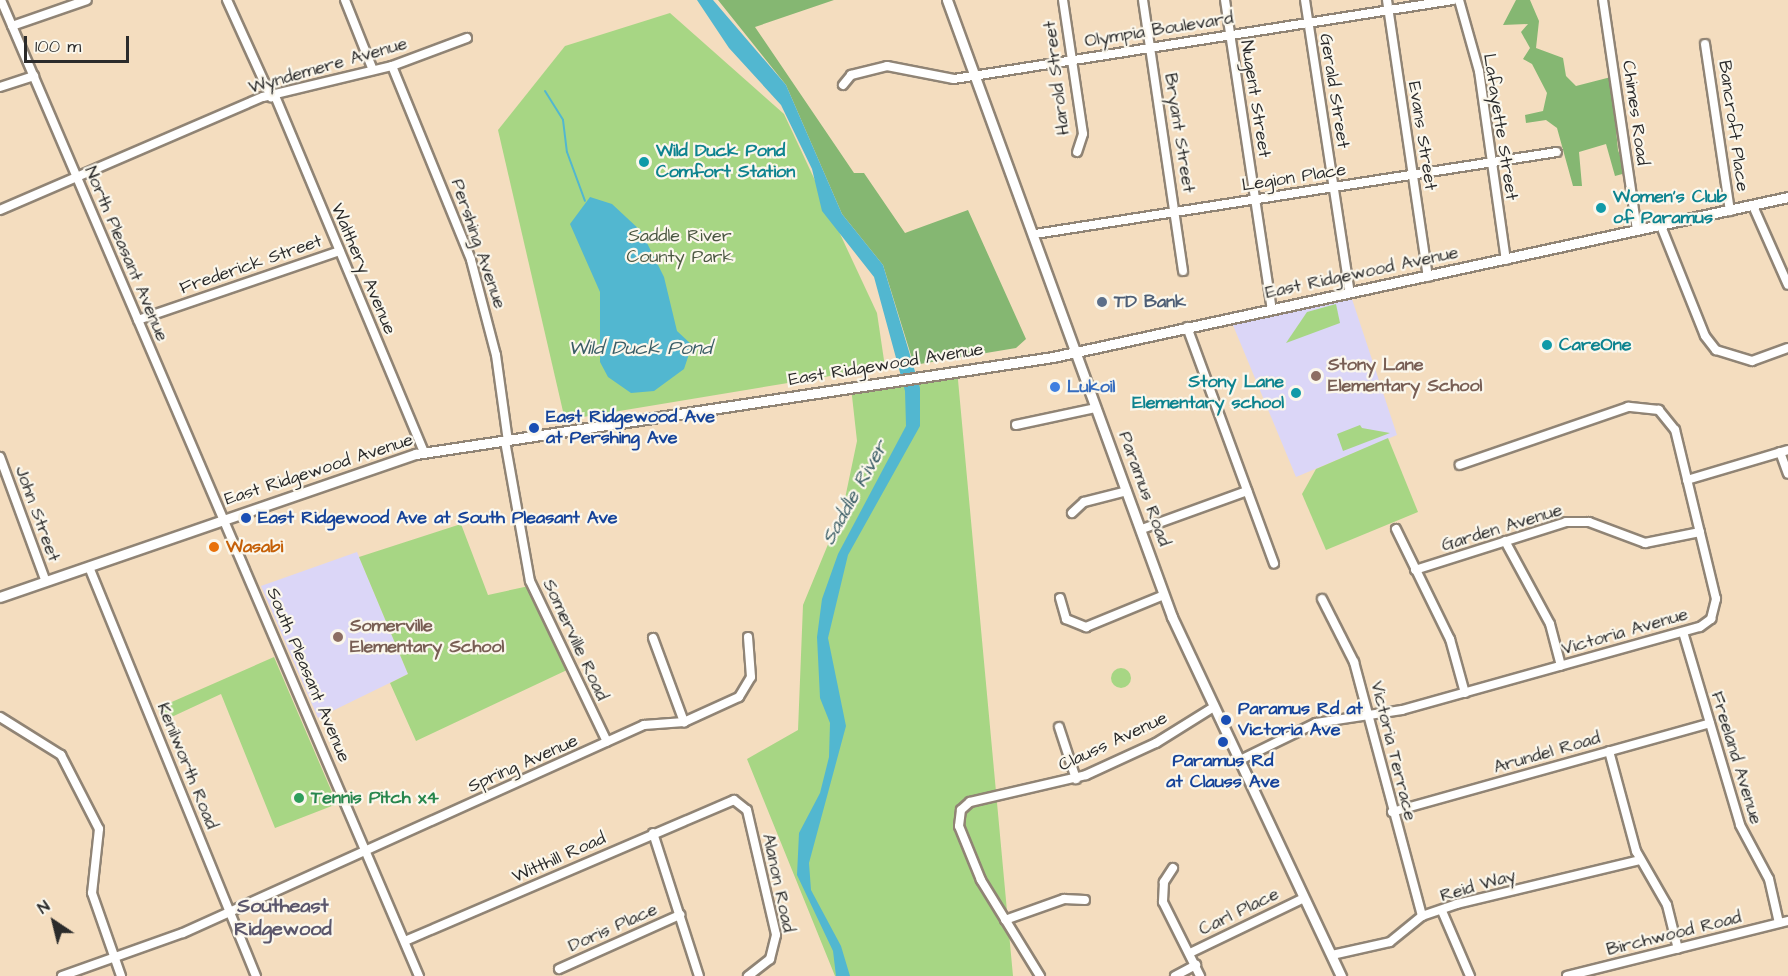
<!DOCTYPE html>
<style>
body{margin:0}
#map{position:relative;width:1788px;height:976px;overflow:hidden;background:#f4ddbf;font-family:"Architects Daughter",sans-serif}
div>[style]{position:absolute}
[style*='--x']{left:calc(var(--x)*1px);top:calc(var(--y)*1px);width:calc(var(--w)*1px);rotate:calc(var(--a)*1deg)}
.built>*{inset:0;background:#dbd6f7}
.green>*{inset:0;background:#a7d684}
.round{border-radius:50%}
.forest>*{inset:0;background:#85b772}
.water>*{inset:0;background:#52b7d0}
.stream>*{height:2px;margin:-1px;padding:0 1px;transform-origin:1px;border-radius:1px;background:#52b7d0}
.roads{filter:drop-shadow(2px 0 #908475) drop-shadow(-2px 0 #908475) drop-shadow(0 2px #908475) drop-shadow(0 -2px #908475)}
.minor>*{height:8px;margin:-4px;padding:0 4px;transform-origin:4px;border-radius:4px;background:#fff}
.major>*{height:9px;margin:-4.5px;padding:0 4.5px;transform-origin:4.5px;border-radius:4.5px;background:#fff}
.dots>*{width:16px;height:16px;translate:-50% -50%;box-sizing:border-box;border:3px solid #fbf7ec;border-radius:50%}
span{translate:-50% -50%;white-space:nowrap;text-align:center;line-height:1.15;-webkit-text-stroke:4.5px #fbf7ec;paint-order:stroke}
.street-label{font-size:18px;color:#2b2b2b}
.culture-label{font-size:18px;color:#0d838f;font-weight:700}
.left{translate:0 -50%;text-align:left}
.right{translate:-100% -50%;text-align:right}
.park-label{font-size:18px;color:#4a5641}
.service-label{font-size:18px;color:#4e5e75;font-weight:700}
.education-label{font-size:18px;color:#785e54;font-weight:700}
.shop-label{font-size:18px;color:#366cbe;font-weight:700}
.transit-label{font-size:18px;color:#164399;font-weight:700}
.food-label{font-size:18px;color:#c56008;font-weight:700}
.leisure-label{font-size:18px;color:#27864d;font-weight:700}
.water-label{font-size:20px;color:#395c65;font-style:italic}
.neighbourhood-label{font-size:20px;color:#5b566b;font-weight:700}
.north{position:absolute;left:24px;top:892px;width:60px;height:60px;-webkit-text-stroke:4px #fbf7ec;paint-order:stroke;rotate:325deg;font-size:16px;font-weight:700;line-height:24px;text-align:center;color:#2b2b2b}
.north::after{content:'';display:block;margin:auto;width:21px;height:27px;background:#2b2b2b;clip-path:polygon(50% 0,100% 100%,50% 72%,0 100%)}
.scale{position:absolute;left:24px;top:36px;width:105px;height:27px;box-sizing:border-box;border:3px solid #2b2b2b;border-top:0;padding-left:8px;font-size:18px;line-height:21px;white-space:nowrap;color:#2b2b2b;-webkit-text-stroke:4px #fbf7ec;paint-order:stroke}
</style>
<div id="map">
<div class="built">
<i style="clip-path:polygon(1350px 293px,1397px 435px,1296px 477px,1230px 318px)"></i>
<i style="clip-path:polygon(357px 552px,408px 674px,318px 718px,261px 586px)"></i>
</div>
<div class="green">
<i style="clip-path:polygon(670px 13px,784px 114px,877px 313px,885px 367px,565px 420px,498px 130px,565px 46px)"></i>
<i style="clip-path:polygon(1336px 304px,1340px 323px,1286px 343px,1307px 312px)"></i>
<i style="clip-path:polygon(957px 369px,1013px 976px,835px 976px,747px 759px,798px 730px,803px 605px,843px 508px,857px 441px,851px 387px)"></i>
<i style="clip-path:polygon(1360px 425px,1362px 428px,1390px 433px,1343px 451px,1337px 434px)"></i>
<i style="clip-path:polygon(1388px 438px,1418px 512px,1326px 550px,1302px 494px,1316px 469px)"></i>
<i style="clip-path:polygon(461px 524px,488px 595px,529px 586px,567px 670px,416px 741px,390px 683px,408px 674px,359px 557px)"></i>
<i style="clip-path:polygon(274px 657px,337px 804px,275px 828px,221px 694px,163px 721px,158px 708px)"></i>
<i class="round" style="left:1111px;top:668px;width:20px;height:20px"></i>
</div>
<div class="forest">
<i style="clip-path:polygon(718px 0,834px 0,755px 27px,854px 173px,864px 173px,905px 233px,968px 210px,1026px 339px,1016px 348px,914px 365px,883px 265px,842px 214px,786px 85px)"></i>
<i style="clip-path:polygon(1516px 0,1530px 0,1539px 21px,1536px 48px,1563px 58px,1566px 76px,1576px 86px,1611px 77px,1618px 150px,1626px 173px,1615px 176px,1606px 144px,1579px 152px,1582px 186px,1573px 186px,1557px 128px,1546px 120px,1526px 123px,1525px 115px,1543px 111px,1547px 93px,1532px 64px,1523px 59px,1530px 48px,1521px 32px,1528px 24px,1503px 25px)"></i>
</div>
<div class="water">
<i style="clip-path:polygon(697px 0,713px 0,786px 85px,842px 214px,883px 265px,920px 388px,920px 426px,848px 555px,828px 638px,846px 726px,809px 863px,811px 890px,841px 946px,850px 976px,836px 976px,833px 951px,797px 875px,799px 833px,820px 793px,829px 757px,830px 723px,820px 698px,817px 637px,822px 599px,838px 554px,906px 426px,905px 391px,874px 277px,822px 211px,812px 169px,781px 105px,729px 48px)"></i>
<i style="clip-path:polygon(590px 197px,612px 204px,641px 231px,664px 277px,677px 331px,692px 345px,684px 369px,654px 391px,631px 393px,608px 377px,600px 362px,600px 292px,570px 224px)"></i>
</div>
<div class="stream">
<i style="--x:545;--y:91;--w:34;--a:58"></i>
<i style="--x:563;--y:120;--w:32;--a:83"></i>
<i style="--x:567;--y:152;--w:52;--a:69.8"></i>
</div>
<div class="roads">
<div class="minor">
<i style="--x:1;--y:0;--w:1062;--a:66.82"></i>
<i style="--x:227;--y:0;--w:107;--a:65.6"></i>
<i style="--x:345;--y:0;--w:73;--a:68.3"></i>
<i style="--x:1063;--y:0;--w:135;--a:81.5"></i>
<i style="--x:1083;--y:134;--w:19;--a:108"></i>
<i style="--x:1143;--y:0;--w:274;--a:81.6"></i>
<i style="--x:1225;--y:0;--w:313;--a:81.4"></i>
<i style="--x:1305;--y:0;--w:296;--a:81.3"></i>
<i style="--x:1387;--y:0;--w:280;--a:81.6"></i>
<i style="--x:1459;--y:0;--w:74;--a:74.3"></i>
<i style="--x:1479;--y:71;--w:191;--a:81.9"></i>
<i style="--x:1603;--y:0;--w:233;--a:81.6"></i>
<i style="--x:12;--y:26;--w:79;--a:-19.1"></i>
<i style="--x:1705;--y:44;--w:169;--a:81.5"></i>
<i style="--x:392;--y:66;--w:209;--a:67.8"></i>
<i style="--x:471;--y:260;--w:98;--a:75.3"></i>
<i style="--x:496;--y:355;--w:87;--a:82.1"></i>
<i style="--x:843;--y:85;--w:13;--a:-51"></i>
<i style="--x:851;--y:75;--w:37;--a:-14"></i>
<i style="--x:887;--y:66;--w:68;--a:11"></i>
<i style="--x:954;--y:79;--w:505;--a:-9"></i>
<i style="--x:0;--y:87;--w:36;--a:-18"></i>
<i style="--x:275;--y:96;--w:387;--a:67.3"></i>
<i style="--x:1753;--y:206;--w:86;--a:66.1"></i>
<i style="--x:0;--y:210;--w:286;--a:-23.3"></i>
<i style="--x:263;--y:97;--w:133;--a:-13.5"></i>
<i style="--x:392;--y:66;--w:80;--a:-20.5"></i>
<i style="--x:1661;--y:226;--w:118;--a:68.2"></i>
<i style="--x:1705;--y:336;--w:18;--a:52"></i>
<i style="--x:1716;--y:350;--w:38;--a:17"></i>
<i style="--x:1752;--y:361;--w:38;--a:-20"></i>
<i style="--x:1035;--y:234;--w:528;--a:-8.93"></i>
<i style="--x:138;--y:320;--w:213;--a:-18.9"></i>
<i style="--x:1187;--y:327;--w:252;--a:69.8"></i>
<i style="--x:1016;--y:425;--w:82;--a:-12"></i>
<i style="--x:505;--y:441;--w:142;--a:79.9"></i>
<i style="--x:530;--y:581;--w:178;--a:64.4"></i>
<i style="--x:1780;--y:452;--w:23;--a:70"></i>
<i style="--x:0;--y:457;--w:133;--a:69.8"></i>
<i style="--x:1687;--y:480;--w:105;--a:-16.5"></i>
<i style="--x:1072;--y:513;--w:16;--a:-43"></i>
<i style="--x:1084;--y:502;--w:44;--a:-14.3"></i>
<i style="--x:1142;--y:529;--w:112;--a:-19.9"></i>
<i style="--x:1396;--y:529;--w:123;--a:63.9"></i>
<i style="--x:1450;--y:639;--w:56;--a:74.5"></i>
<i style="--x:1505;--y:541;--w:94;--a:61.5"></i>
<i style="--x:1550;--y:624;--w:43;--a:75.3"></i>
<i style="--x:89;--y:567;--w:442;--a:67.8"></i>
<i style="--x:1415;--y:570;--w:158;--a:-17.6"></i>
<i style="--x:1566;--y:522;--w:23;--a:0"></i>
<i style="--x:1589;--y:522;--w:60;--a:20.6"></i>
<i style="--x:1645;--y:543;--w:56;--a:-11.3"></i>
<i style="--x:1060;--y:598;--w:22;--a:74"></i>
<i style="--x:1066;--y:619;--w:22;--a:22"></i>
<i style="--x:1086;--y:627;--w:84;--a:-22.3"></i>
<i style="--x:1322;--y:599;--w:71;--a:63.1"></i>
<i style="--x:1354;--y:662;--w:263;--a:75"></i>
<i style="--x:1683;--y:632;--w:201;--a:73.5"></i>
<i style="--x:1740;--y:825;--w:61;--a:61.8"></i>
<i style="--x:1769;--y:879;--w:45;--a:77.2"></i>
<i style="--x:653;--y:638;--w:90;--a:69.7"></i>
<i style="--x:0;--y:717;--w:72;--a:31.9"></i>
<i style="--x:61;--y:755;--w:83;--a:62.8"></i>
<i style="--x:99;--y:829;--w:64;--a:96.2"></i>
<i style="--x:92;--y:893;--w:88;--a:70.7"></i>
<i style="--x:1059;--y:727;--w:55;--a:71.9"></i>
<i style="--x:1609;--y:751;--w:104;--a:74.9"></i>
<i style="--x:1636;--y:851;--w:62;--a:60.1"></i>
<i style="--x:1667;--y:905;--w:45;--a:76"></i>
<i style="--x:1238;--y:761;--w:87;--a:-26"></i>
<i style="--x:1316;--y:723;--w:87;--a:-8.6"></i>
<i style="--x:1402;--y:710;--w:309;--a:-15.6"></i>
<i style="--x:1700;--y:627;--w:14;--a:-36"></i>
<i style="--x:1711;--y:619;--w:21;--a:-76"></i>
<i style="--x:1716;--y:599;--w:174;--a:-103.6"></i>
<i style="--x:1675;--y:430;--w:26;--a:-129"></i>
<i style="--x:1659;--y:410;--w:31;--a:-174"></i>
<i style="--x:1628;--y:407;--w:178;--a:161"></i>
<i style="--x:1392;--y:812;--w:330;--a:-15.6"></i>
<i style="--x:653;--y:833;--w:150;--a:72.2"></i>
<i style="--x:1173;--y:868;--w:17;--a:123"></i>
<i style="--x:1164;--y:882;--w:20;--a:93"></i>
<i style="--x:1163;--y:902;--w:83;--a:63.4"></i>
<i style="--x:1442;--y:911;--w:71;--a:66.7"></i>
<i style="--x:1005;--y:920;--w:63;--a:-19.6"></i>
<i style="--x:1064;--y:899;--w:21;--a:3"></i>
<i style="--x:405;--y:941;--w:358;--a:-23.2"></i>
<i style="--x:734;--y:800;--w:16;--a:38"></i>
<i style="--x:747;--y:810;--w:128;--a:76.9"></i>
<i style="--x:776;--y:935;--w:25;--a:104"></i>
<i style="--x:770;--y:959;--w:28;--a:142"></i>
<i style="--x:1190;--y:953;--w:124;--a:-25.7"></i>
<i style="--x:1332;--y:955;--w:59;--a:-12.6"></i>
<i style="--x:1390;--y:942;--w:41;--a:-39.1"></i>
<i style="--x:1422;--y:916;--w:37;--a:-19"></i>
<i style="--x:1457;--y:904;--w:188;--a:-13.5"></i>
<i style="--x:559;--y:969;--w:133;--a:-24.1"></i>
<i style="--x:62;--y:976;--w:128;--a:-19.6"></i>
<i style="--x:183;--y:933;--w:506;--a:-24.28"></i>
<i style="--x:644;--y:725;--w:40;--a:-4.3"></i>
<i style="--x:684;--y:722;--w:60;--a:-24.4"></i>
<i style="--x:739;--y:697;--w:23;--a:-59"></i>
<i style="--x:751;--y:677;--w:40;--a:-94.3"></i>
<i style="--x:1040;--y:976;--w:113;--a:-121.6"></i>
<i style="--x:981;--y:880;--w:58;--a:-112.2"></i>
<i style="--x:959;--y:826;--w:16;--a:-83"></i>
<i style="--x:961;--y:810;--w:12;--a:-42"></i>
<i style="--x:970;--y:802;--w:119;--a:-13.1"></i>
<i style="--x:1086;--y:775;--w:77;--a:-24.6"></i>
<i style="--x:1156;--y:743;--w:66;--a:-32"></i>
<i style="--x:1175;--y:976;--w:24;--a:-28"></i>
<i style="--x:1567;--y:976;--w:228;--a:-14"></i>
</div>
<div class="major">
<i style="--x:947;--y:0;--w:657;--a:69.96"></i>
<i style="--x:1172;--y:617;--w:397;--a:64.8"></i>
<i style="--x:0;--y:597;--w:440;--a:-19"></i>
<i style="--x:416;--y:454;--w:644;--a:-8.66"></i>
<i style="--x:1053;--y:357;--w:752;--a:-12.28"></i>
</div>
</div>
<div class="dots">
<i style="left:644px;top:162px;background:#0f9aa8"></i>
<i style="left:1601px;top:208px;background:#0f9aa8"></i>
<i style="left:1102px;top:302px;background:#5c6f8a"></i>
<i style="left:1547px;top:345px;background:#0f9aa8"></i>
<i style="left:1316px;top:376px;background:#8d6e63"></i>
<i style="left:1055px;top:387px;background:#3f7fe0"></i>
<i style="left:1296px;top:393px;background:#0f9aa8"></i>
<i style="left:534px;top:428px;background:#1a4fb4"></i>
<i style="left:246px;top:518px;background:#1a4fb4"></i>
<i style="left:214px;top:547px;background:#e8710a"></i>
<i style="left:338px;top:637px;background:#8d6e63"></i>
<i style="left:1226px;top:720px;background:#1a4fb4"></i>
<i style="left:1223px;top:742px;background:#1a4fb4"></i>
<i style="left:299px;top:798px;background:#2e9e5b"></i>
</div>
<div class="street-label">
<span style="left:1159px;top:30px;rotate:-9deg">Olympia Boulevard</span>
<span style="left:328px;top:66px;rotate:-16deg">Wyndemere Avenue</span>
<span style="left:1057px;top:78px;rotate:-97deg">Harold Street</span>
<span style="left:1334px;top:91px;rotate:81deg">Gerald Street</span>
<span style="left:1255px;top:99px;rotate:81deg">Nugent Street</span>
<span style="left:1635px;top:113px;rotate:82deg">Chimes Road</span>
<span style="left:1733px;top:126px;rotate:82deg">Bancroft Place</span>
<span style="left:1500px;top:127px;rotate:81deg">Lafayette Street</span>
<span style="left:1179px;top:133px;rotate:81deg">Bryant Street</span>
<span style="left:1422px;top:136px;rotate:81deg">Evans Street</span>
<span style="left:1294px;top:178px;rotate:-9deg">Legion Place</span>
<span style="left:478px;top:244px;rotate:71deg">Pershing Avenue</span>
<span style="left:126px;top:254px;rotate:67deg">North Pleasant Avenue</span>
<span style="left:251px;top:265px;rotate:-19deg">Frederick Street</span>
<span style="left:363px;top:269px;rotate:67deg">Walthery Avenue</span>
<span style="left:1362px;top:273px;rotate:-12deg">East Ridgewood Avenue</span>
<span style="left:886px;top:365px;rotate:-9deg">East Ridgewood Avenue</span>
<span style="left:319px;top:470px;rotate:-18deg">East Ridgewood Avenue</span>
<span style="left:1144px;top:489px;rotate:70deg">Paramus Road</span>
<span style="left:37px;top:514px;rotate:70deg">John Street</span>
<span style="left:1502px;top:528px;rotate:-17deg">Garden Avenue</span>
<span style="left:1625px;top:632px;rotate:-16deg">Victoria Avenue</span>
<span style="left:575px;top:640px;rotate:65deg">Somerville Road</span>
<span style="left:308px;top:675px;rotate:67deg">South Pleasant Avenue</span>
<span style="left:1113px;top:742px;rotate:-25deg">Clauss Avenue</span>
<span style="left:1393px;top:751px;rotate:76deg">Victoria Terrace</span>
<span style="left:1547px;top:753px;rotate:-16deg">Arundel Road</span>
<span style="left:1736px;top:758px;rotate:73deg">Freeland Avenue</span>
<span style="left:523px;top:764px;rotate:-24deg">Spring Avenue</span>
<span style="left:187px;top:766px;rotate:68deg">Kenilworth Road</span>
<span style="left:559px;top:858px;rotate:-24deg">Witthill Road</span>
<span style="left:778px;top:883px;rotate:78deg">Alanon Road</span>
<span style="left:1478px;top:886px;rotate:-16deg">Reid Way</span>
<span style="left:1239px;top:912px;rotate:-26deg">Carl Place</span>
<span style="left:613px;top:928px;rotate:-24deg">Doris Place</span>
<span style="left:1674px;top:934px;rotate:-14deg">Birchwood Road</span>
</div>
<div class="culture-label">
<span class="left" style="left:656px;top:162px">Wild Duck Pond<br>Comfort Station</span>
<span class="left" style="left:1613px;top:208px">Women's Club<br>of Paramus</span>
<span class="left" style="left:1559px;top:345px">CareOne</span>
<span class="right" style="left:1284px;top:393px">Stony Lane<br>Elementary school</span>
</div>
<div class="park-label">
<span style="left:680px;top:247px">Saddle River<br>County Park</span>
</div>
<div class="service-label">
<span class="left" style="left:1114px;top:302px">TD Bank</span>
</div>
<div class="education-label">
<span class="left" style="left:1328px;top:376px">Stony Lane<br>Elementary School</span>
<span class="left" style="left:350px;top:637px">Somerville<br>Elementary School</span>
</div>
<div class="shop-label">
<span class="left" style="left:1067px;top:387px">Lukoil</span>
</div>
<div class="transit-label">
<span class="left" style="left:546px;top:428px">East Ridgewood Ave<br>at Pershing Ave</span>
<span class="left" style="left:258px;top:518px">East Ridgewood Ave at South Pleasant Ave</span>
<span class="left" style="left:1238px;top:720px">Paramus Rd at<br>Victoria Ave</span>
<span style="left:1223px;top:772px">Paramus Rd<br>at Clauss Ave</span>
</div>
<div class="food-label">
<span class="left" style="left:226px;top:547px">Wasabi</span>
</div>
<div class="leisure-label">
<span class="left" style="left:311px;top:798px">Tennis Pitch x4</span>
</div>
<div class="water-label">
<span style="left:640px;top:348px">Wild Duck Pond</span>
<span style="left:855px;top:493px;rotate:-61deg">Saddle River</span>
</div>
<div class="neighbourhood-label">
<span style="left:283px;top:918px">Southeast<br>Ridgewood</span>
</div>
<div class="north">N</div>
<div class="scale">100 m</div>
</div>
